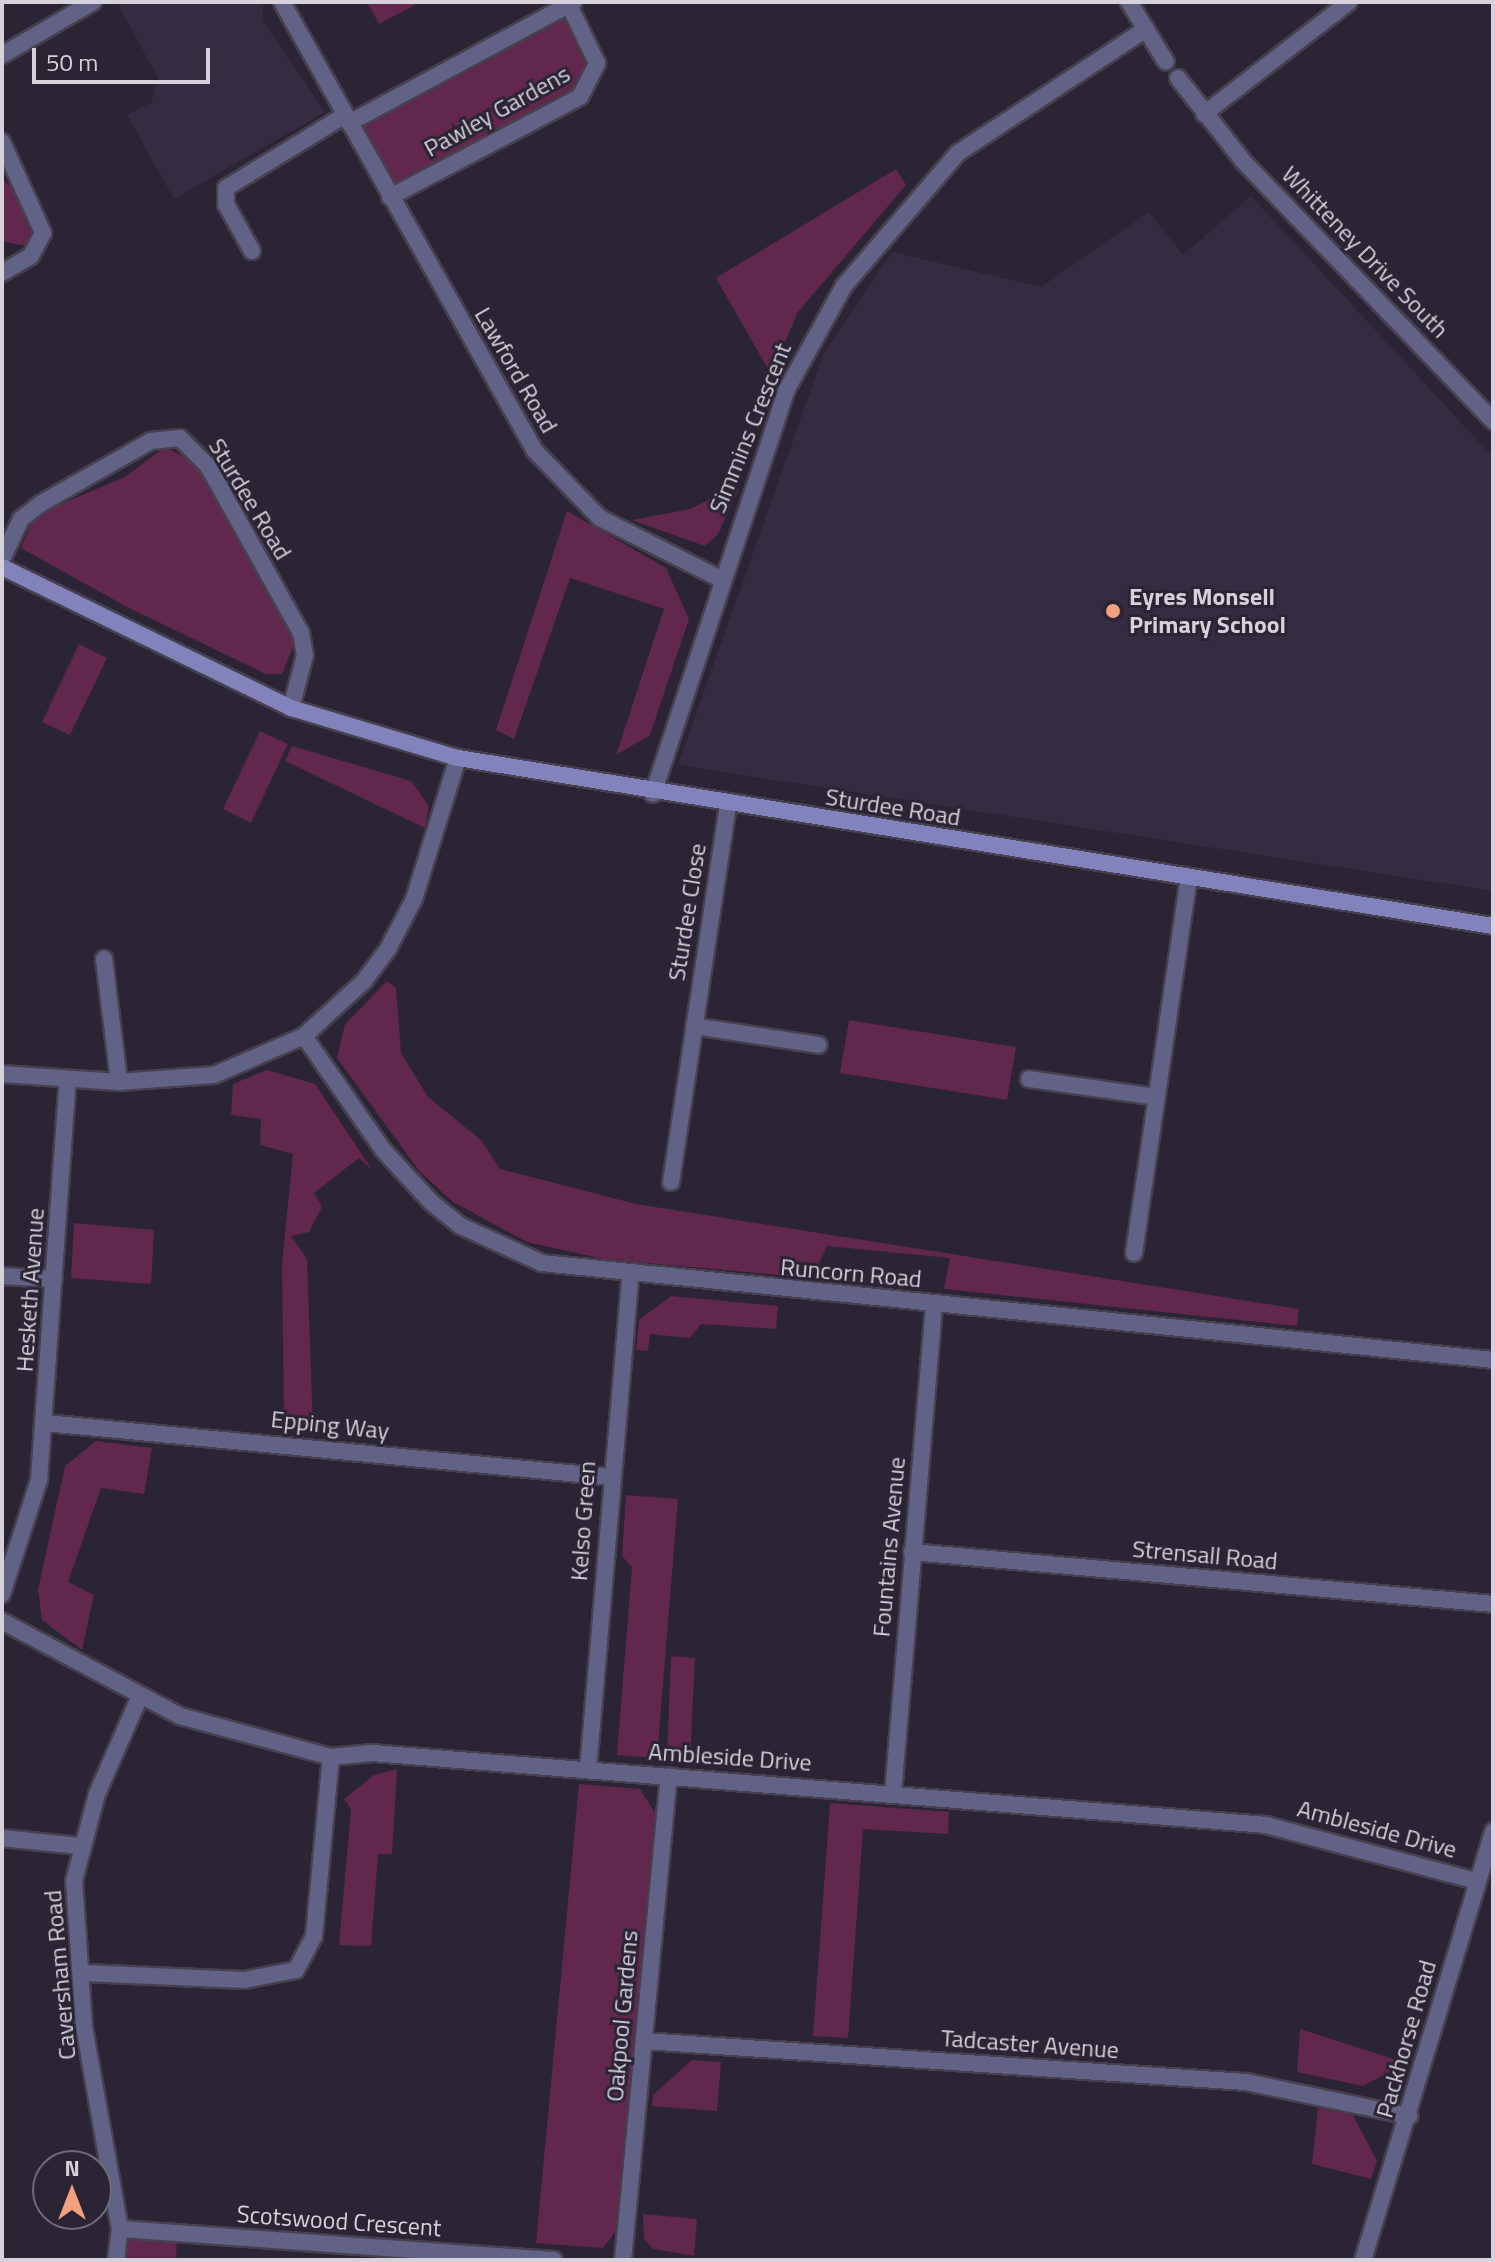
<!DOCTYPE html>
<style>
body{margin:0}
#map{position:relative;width:1495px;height:2262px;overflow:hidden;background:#2b2434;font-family:"Titillium Web",sans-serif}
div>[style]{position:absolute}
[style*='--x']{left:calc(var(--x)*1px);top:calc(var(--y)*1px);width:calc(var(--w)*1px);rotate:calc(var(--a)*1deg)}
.built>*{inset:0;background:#352c41}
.green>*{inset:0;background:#61274d}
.roads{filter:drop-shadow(2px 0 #46404f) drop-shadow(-2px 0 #46404f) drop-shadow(0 2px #46404f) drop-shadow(0 -2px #46404f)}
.street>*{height:16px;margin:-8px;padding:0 8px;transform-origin:8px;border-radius:8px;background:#626286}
.secondary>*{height:16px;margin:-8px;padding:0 8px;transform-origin:8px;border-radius:8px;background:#8283bc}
.dots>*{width:22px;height:22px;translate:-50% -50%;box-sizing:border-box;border:4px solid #2b2434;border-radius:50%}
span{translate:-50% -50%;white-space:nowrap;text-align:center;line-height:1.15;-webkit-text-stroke:6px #2b2434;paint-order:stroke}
.street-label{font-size:24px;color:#d5d2dc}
.poi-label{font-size:24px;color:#d5d2dc;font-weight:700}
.left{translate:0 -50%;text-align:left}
.frame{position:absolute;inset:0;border:4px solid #d5d2dc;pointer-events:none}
.north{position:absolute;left:32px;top:2150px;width:80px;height:80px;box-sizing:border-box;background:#2b2434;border:2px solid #6f6a77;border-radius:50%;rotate:0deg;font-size:22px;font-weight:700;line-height:32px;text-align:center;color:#d5d2dc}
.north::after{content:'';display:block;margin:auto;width:28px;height:36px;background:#f2a080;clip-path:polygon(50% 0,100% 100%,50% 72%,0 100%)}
.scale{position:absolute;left:32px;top:48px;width:178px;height:36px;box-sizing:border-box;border:4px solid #d5d2dc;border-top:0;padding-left:10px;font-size:24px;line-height:28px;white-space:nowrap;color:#d5d2dc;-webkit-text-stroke:6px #2b2434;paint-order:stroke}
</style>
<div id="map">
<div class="built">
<i style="clip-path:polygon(263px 2px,263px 21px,325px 112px,174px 199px,127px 115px,151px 103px,158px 78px,118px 4px)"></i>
<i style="clip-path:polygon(1251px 196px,1493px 457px,1493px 891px,678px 765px,824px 353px,892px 252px,1041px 287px,1149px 212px,1183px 255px)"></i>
</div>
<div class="green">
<i style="clip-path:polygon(367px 2px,420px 2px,379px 24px)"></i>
<i style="clip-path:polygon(569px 5px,590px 40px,594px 83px,390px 197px,349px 123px)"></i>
<i style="clip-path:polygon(896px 169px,906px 185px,798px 312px,771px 374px,716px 278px)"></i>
<i style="clip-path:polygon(2px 179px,28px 201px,37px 230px,26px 246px,2px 241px)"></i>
<i style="clip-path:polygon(165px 447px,196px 463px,207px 478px,288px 627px,295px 642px,282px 674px,266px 674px,127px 607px,21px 548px,35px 515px,125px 477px)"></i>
<i style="clip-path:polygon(732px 488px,738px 490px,718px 534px,705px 546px,632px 520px,690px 509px)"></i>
<i style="clip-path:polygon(567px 511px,666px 568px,689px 619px,650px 735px,616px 755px,664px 609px,570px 578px,514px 739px,496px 730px)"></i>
<i style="clip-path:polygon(79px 644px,107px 658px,70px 735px,42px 722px)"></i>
<i style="clip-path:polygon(260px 731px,288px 744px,251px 823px,223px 809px)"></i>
<i style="clip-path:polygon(292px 746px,411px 781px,429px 806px,425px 828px,285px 761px)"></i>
<i style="clip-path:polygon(387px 981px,396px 988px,401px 1053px,428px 1097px,481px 1140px,500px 1169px,636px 1204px,1299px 1309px,1297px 1326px,944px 1289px,950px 1258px,827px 1246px,812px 1278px,603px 1259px,527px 1242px,453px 1202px,420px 1172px,337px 1058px,345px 1024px)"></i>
<i style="clip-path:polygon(849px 1020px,1016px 1047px,1007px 1100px,840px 1073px)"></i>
<i style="clip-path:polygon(267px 1070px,315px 1084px,373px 1171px,359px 1158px,314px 1193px,322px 1207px,309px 1232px,291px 1236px,307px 1259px,313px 1429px,284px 1427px,282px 1263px,293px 1154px,260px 1145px,261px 1119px,231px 1115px,233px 1084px)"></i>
<i style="clip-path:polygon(74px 1223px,154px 1230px,151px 1284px,71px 1278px)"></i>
<i style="clip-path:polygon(671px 1296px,778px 1306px,776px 1329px,701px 1324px,690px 1338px,650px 1334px,648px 1351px,636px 1350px,639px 1320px)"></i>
<i style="clip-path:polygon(96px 1441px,152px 1448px,144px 1494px,101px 1488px,68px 1582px,94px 1595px,82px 1650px,42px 1620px,38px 1590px,65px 1466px)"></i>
<i style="clip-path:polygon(626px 1495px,678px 1499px,657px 1758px,617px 1755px,632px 1567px,622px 1556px)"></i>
<i style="clip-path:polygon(671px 1656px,695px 1658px,690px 1761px,667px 1756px)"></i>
<i style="clip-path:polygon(397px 1769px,392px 1854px,378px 1854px,371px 1946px,339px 1945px,351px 1809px,344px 1799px,374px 1775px)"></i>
<i style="clip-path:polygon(579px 1784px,640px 1789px,655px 1813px,617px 2230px,603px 2248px,536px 2243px)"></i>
<i style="clip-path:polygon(830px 1803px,949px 1812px,948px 1834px,863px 1829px,848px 2038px,813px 2036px)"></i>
<i style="clip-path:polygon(1300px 2029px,1406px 2063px,1363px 2086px,1297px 2072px)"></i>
<i style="clip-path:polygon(692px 2060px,721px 2062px,717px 2111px,652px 2106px,653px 2095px)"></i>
<i style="clip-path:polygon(1318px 2108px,1353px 2115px,1377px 2161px,1371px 2179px,1312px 2164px)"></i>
<i style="clip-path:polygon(643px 2214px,697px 2219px,694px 2256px,653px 2249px,644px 2239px)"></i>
<i style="clip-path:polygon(120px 2229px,177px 2234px,176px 2260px,117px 2260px)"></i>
</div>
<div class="roads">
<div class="street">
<i style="--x:282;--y:2;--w:515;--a:60.6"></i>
<i style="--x:535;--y:451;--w:93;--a:45.9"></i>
<i style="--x:600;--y:518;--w:133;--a:26.8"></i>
<i style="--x:1129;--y:2;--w:70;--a:58.3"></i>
<i style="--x:2;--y:55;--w:105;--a:-30.2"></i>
<i style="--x:1178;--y:78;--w:105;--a:51.9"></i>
<i style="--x:1243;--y:161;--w:361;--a:46.1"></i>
<i style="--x:1204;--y:114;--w:183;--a:-37.7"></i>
<i style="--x:349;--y:123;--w:255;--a:-28.3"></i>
<i style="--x:2;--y:142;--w:100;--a:65.7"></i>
<i style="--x:43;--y:233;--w:26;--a:118"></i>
<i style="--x:31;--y:256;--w:34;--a:150"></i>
<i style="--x:390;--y:197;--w:215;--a:-27.8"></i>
<i style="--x:580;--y:97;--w:38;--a:-63"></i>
<i style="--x:597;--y:63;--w:64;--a:-115.8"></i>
<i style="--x:252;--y:251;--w:54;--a:-119"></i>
<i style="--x:226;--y:204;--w:16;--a:-90"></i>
<i style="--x:226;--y:188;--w:140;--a:-31.5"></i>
<i style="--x:2;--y:559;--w:44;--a:-64.6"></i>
<i style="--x:21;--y:519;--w:24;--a:-38"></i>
<i style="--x:40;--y:504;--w:128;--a:-29.6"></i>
<i style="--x:151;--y:441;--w:29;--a:-6"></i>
<i style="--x:180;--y:438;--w:40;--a:45"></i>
<i style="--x:208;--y:466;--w:191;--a:60.9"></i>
<i style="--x:301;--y:633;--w:22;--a:80"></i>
<i style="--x:305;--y:655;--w:55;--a:104.8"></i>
<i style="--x:653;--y:794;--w:424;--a:-71.7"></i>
<i style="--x:786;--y:391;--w:120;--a:-61.1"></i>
<i style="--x:844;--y:286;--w:175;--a:-49.4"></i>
<i style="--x:958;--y:153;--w:225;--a:-33.4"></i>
<i style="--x:104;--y:959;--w:124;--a:83"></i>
<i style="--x:694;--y:1026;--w:126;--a:8.6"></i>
<i style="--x:304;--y:1036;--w:140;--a:55.2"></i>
<i style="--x:384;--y:1151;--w:69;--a:47.3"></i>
<i style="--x:431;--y:1202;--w:38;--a:39"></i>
<i style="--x:461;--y:1226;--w:89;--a:24.6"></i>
<i style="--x:542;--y:1263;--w:956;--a:5.82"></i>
<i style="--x:2;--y:1074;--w:117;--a:3.9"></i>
<i style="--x:119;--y:1082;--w:95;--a:-4.2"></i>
<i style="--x:214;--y:1075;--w:98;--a:-23.4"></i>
<i style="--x:304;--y:1036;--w:81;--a:-42.5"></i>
<i style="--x:364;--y:981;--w:40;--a:-53"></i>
<i style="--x:388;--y:949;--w:56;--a:-62.5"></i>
<i style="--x:414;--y:899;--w:148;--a:-72.7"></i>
<i style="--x:1029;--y:1079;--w:129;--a:8"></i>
<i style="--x:671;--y:1182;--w:381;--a:-81.4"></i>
<i style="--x:1134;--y:1253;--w:379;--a:-81.7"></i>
<i style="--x:2;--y:1276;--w:52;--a:3.3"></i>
<i style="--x:45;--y:1423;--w:568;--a:5.46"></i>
<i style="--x:912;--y:1552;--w:583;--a:5.11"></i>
<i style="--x:2;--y:1594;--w:120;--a:-72"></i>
<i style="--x:39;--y:1480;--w:401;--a:-85.9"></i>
<i style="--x:2;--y:1621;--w:202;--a:28.1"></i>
<i style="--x:180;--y:1716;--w:156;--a:15.2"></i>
<i style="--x:331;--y:1757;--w:41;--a:-5.6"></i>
<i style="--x:372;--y:1753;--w:897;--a:4.6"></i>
<i style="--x:1266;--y:1825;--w:218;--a:14.9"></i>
<i style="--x:588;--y:1770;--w:495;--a:-85.1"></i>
<i style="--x:893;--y:1794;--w:491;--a:-85.2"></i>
<i style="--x:2;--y:1838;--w:77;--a:5.9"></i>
<i style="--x:84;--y:1973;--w:160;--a:2.5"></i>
<i style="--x:244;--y:1980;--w:53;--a:-10.9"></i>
<i style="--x:296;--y:1970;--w:38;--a:-62"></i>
<i style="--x:314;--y:1936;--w:180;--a:-84.6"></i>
<i style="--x:644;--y:2041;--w:603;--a:3.9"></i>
<i style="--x:1246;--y:2082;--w:167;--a:11.8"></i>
<i style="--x:120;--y:2229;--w:435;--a:4.1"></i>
<i style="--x:116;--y:2260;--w:31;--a:-83"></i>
<i style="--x:120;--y:2229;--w:205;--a:-100.1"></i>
<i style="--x:84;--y:2027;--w:146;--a:-93.9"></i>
<i style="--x:74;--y:1881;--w:90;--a:-75.2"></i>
<i style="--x:97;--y:1794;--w:107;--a:-66.3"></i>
<i style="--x:623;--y:2260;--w:486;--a:-84.6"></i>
<i style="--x:1363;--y:2260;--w:448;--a:-73.1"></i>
</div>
<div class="secondary">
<i style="--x:2;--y:567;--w:322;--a:26"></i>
<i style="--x:291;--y:708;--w:174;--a:16.7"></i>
<i style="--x:458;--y:758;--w:1049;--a:9.22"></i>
</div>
</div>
<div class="dots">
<i style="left:1113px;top:611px;background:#f2a080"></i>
</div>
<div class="street-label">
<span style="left:497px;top:111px;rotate:-29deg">Pawley Gardens</span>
<span style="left:1365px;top:252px;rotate:46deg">Whitteney Drive South</span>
<span style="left:516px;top:370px;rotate:60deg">Lawford Road</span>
<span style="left:750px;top:428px;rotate:-68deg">Simmins Crescent</span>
<span style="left:250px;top:499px;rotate:59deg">Sturdee Road</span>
<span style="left:893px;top:807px;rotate:9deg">Sturdee Road</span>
<span style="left:687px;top:912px;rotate:-81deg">Sturdee Close</span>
<span style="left:851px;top:1273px;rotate:5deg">Runcorn Road</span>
<span style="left:30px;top:1290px;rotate:-86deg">Hesketh Avenue</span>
<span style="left:330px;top:1425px;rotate:6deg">Epping Way</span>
<span style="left:583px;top:1521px;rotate:-86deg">Kelso Green</span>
<span style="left:889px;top:1547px;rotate:-85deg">Fountains Avenue</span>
<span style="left:1205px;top:1555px;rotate:5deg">Strensall Road</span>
<span style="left:730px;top:1757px;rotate:4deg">Ambleside Drive</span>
<span style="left:1377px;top:1829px;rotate:15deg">Ambleside Drive</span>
<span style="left:60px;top:1975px;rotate:-95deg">Caversham Road</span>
<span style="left:622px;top:2016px;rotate:-85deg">Oakpool Gardens</span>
<span style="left:1406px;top:2039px;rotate:-74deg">Packhorse Road</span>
<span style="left:1030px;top:2044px;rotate:4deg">Tadcaster Avenue</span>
<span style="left:339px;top:2221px;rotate:4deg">Scotswood Crescent</span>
</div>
<div class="poi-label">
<span class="left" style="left:1129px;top:611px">Eyres Monsell<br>Primary School</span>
</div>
<div class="frame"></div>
<div class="north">N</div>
<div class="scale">50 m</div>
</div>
